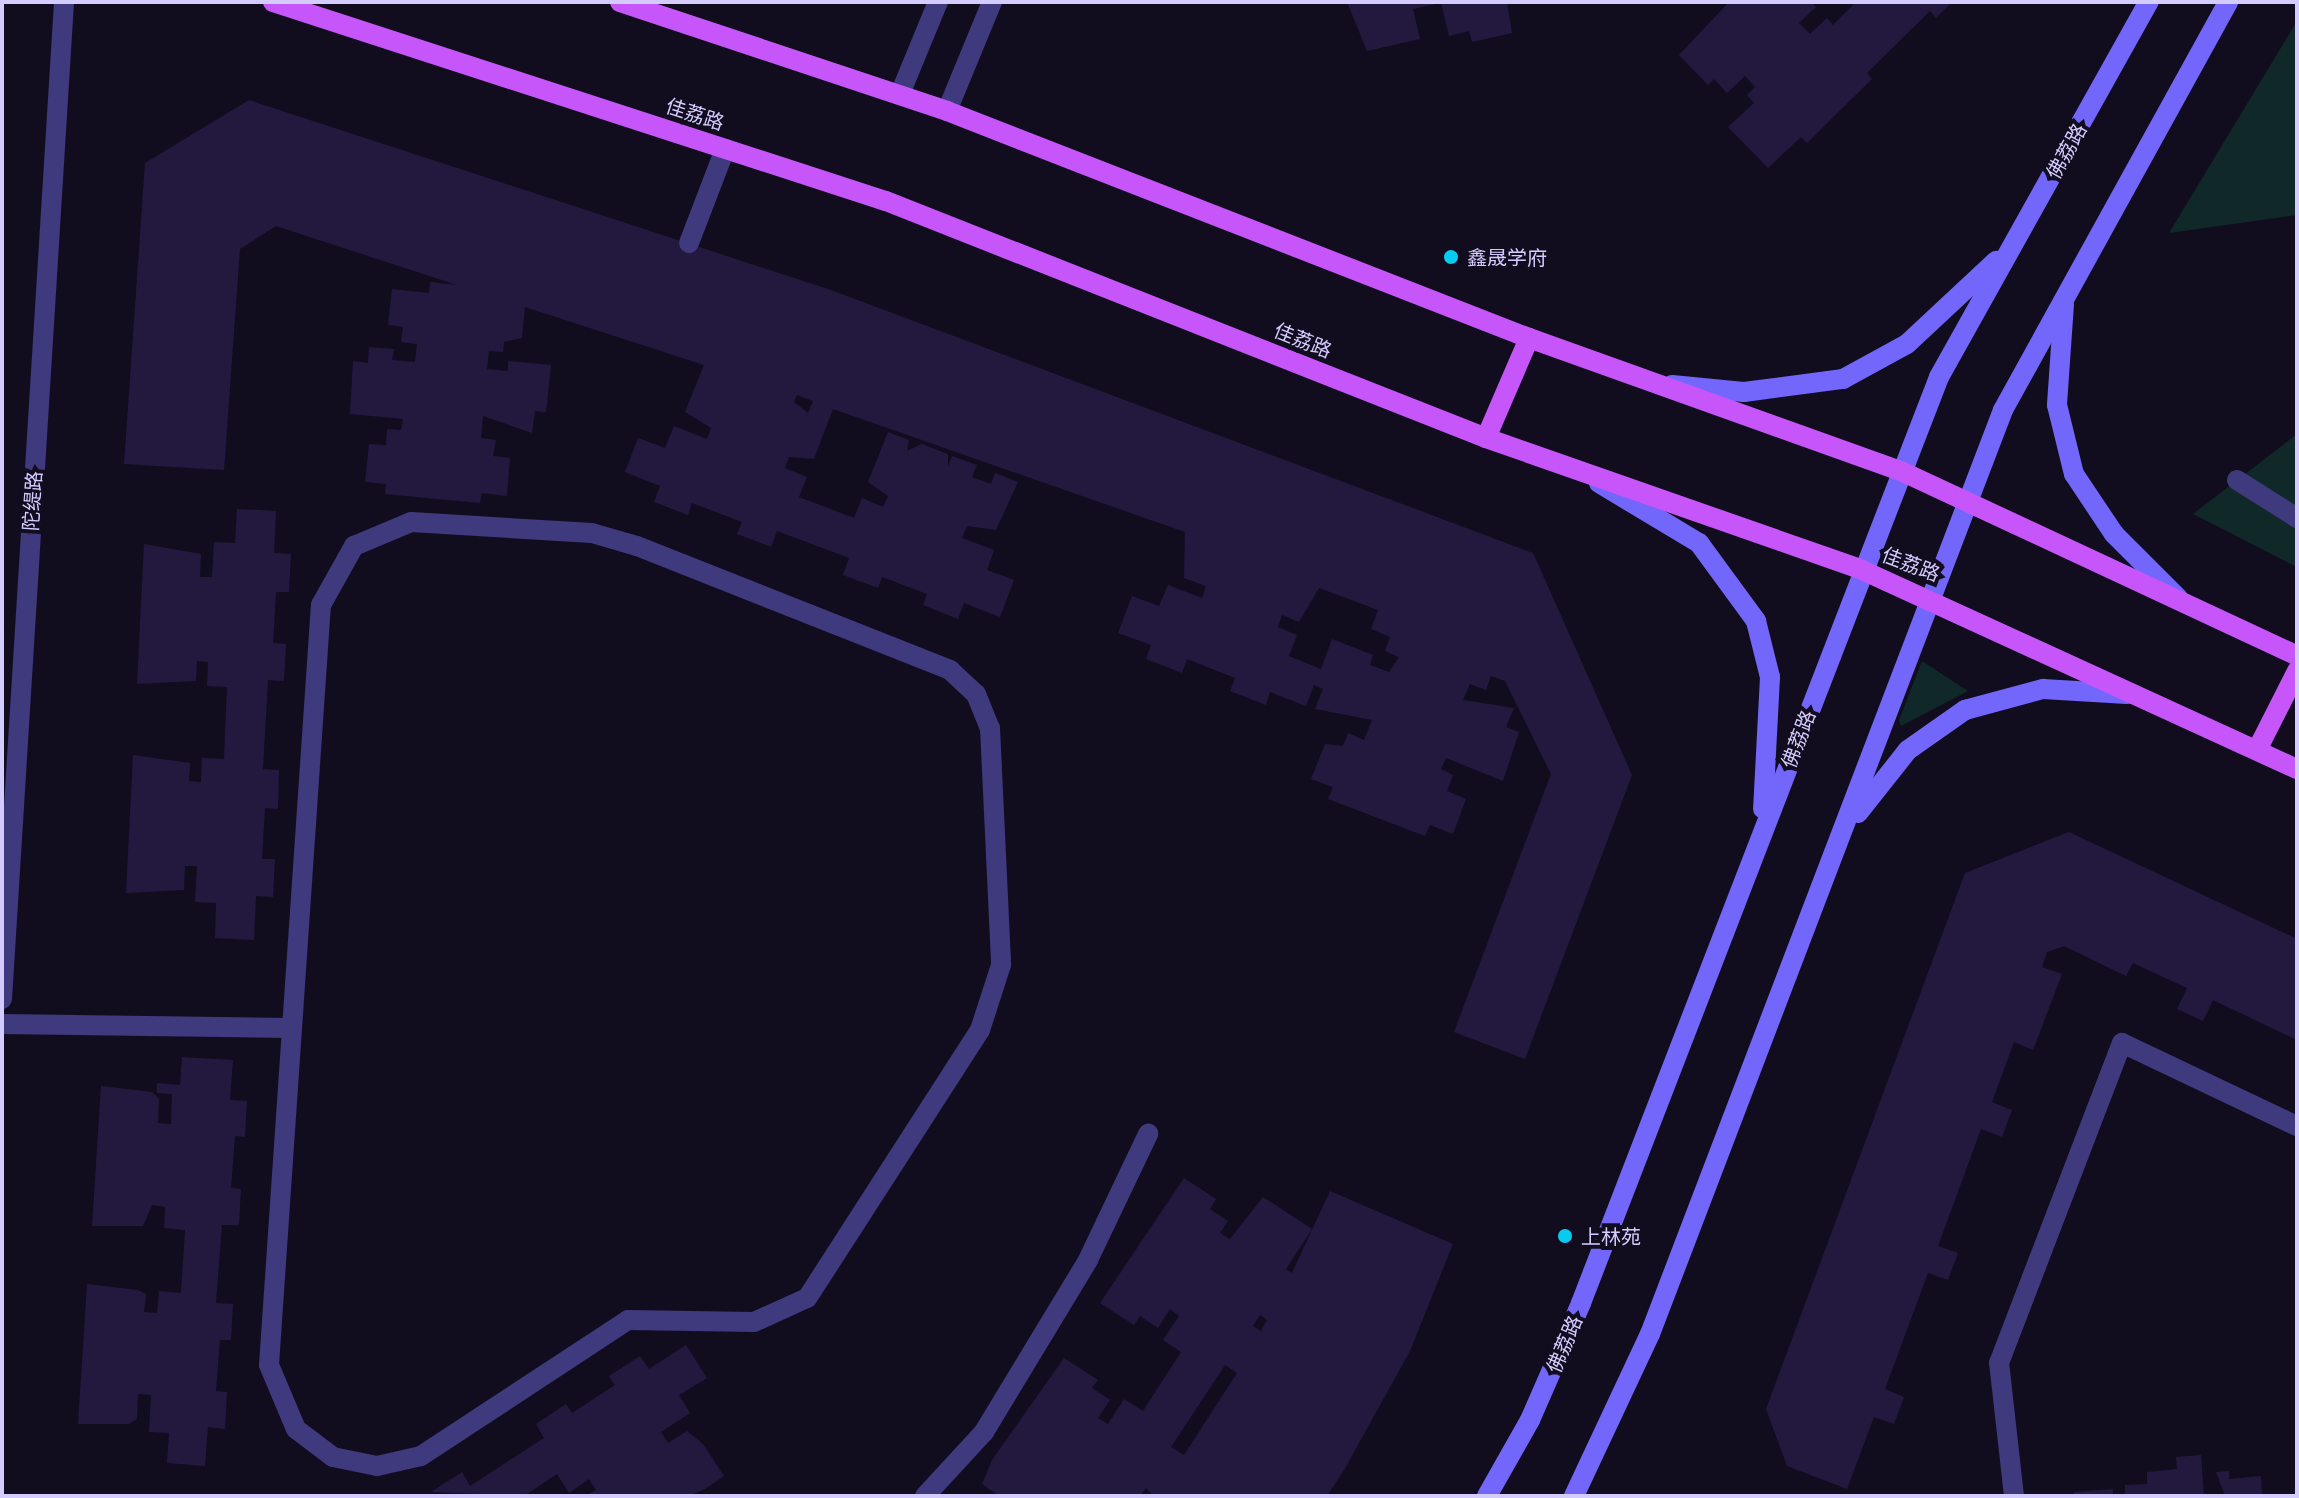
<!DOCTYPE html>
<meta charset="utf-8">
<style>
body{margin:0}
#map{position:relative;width:2299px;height:1498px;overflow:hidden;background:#110d1f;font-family:Lato,"Noto Sans SC",sans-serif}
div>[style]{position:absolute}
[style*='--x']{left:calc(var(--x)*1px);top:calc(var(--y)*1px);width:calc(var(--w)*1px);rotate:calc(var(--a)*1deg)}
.green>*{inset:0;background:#102828}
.building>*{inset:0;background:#23193f}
.service>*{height:20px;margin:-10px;padding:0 10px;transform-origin:10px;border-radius:10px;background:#3f397d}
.minor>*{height:20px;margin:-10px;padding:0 10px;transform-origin:10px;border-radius:10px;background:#3f397d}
.tertiary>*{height:20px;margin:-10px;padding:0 10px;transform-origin:10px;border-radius:10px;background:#3f397d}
.secondary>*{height:20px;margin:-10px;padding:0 10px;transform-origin:10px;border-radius:10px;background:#7266fb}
.primary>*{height:20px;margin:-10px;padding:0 10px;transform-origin:10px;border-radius:10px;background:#c656fa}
.dots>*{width:22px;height:22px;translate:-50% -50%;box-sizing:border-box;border:4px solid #110d1f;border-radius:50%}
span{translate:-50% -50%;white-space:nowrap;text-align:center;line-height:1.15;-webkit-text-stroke:8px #110d1f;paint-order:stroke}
.street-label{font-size:20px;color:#d4ccfe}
.poi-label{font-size:20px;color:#d4ccfe}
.left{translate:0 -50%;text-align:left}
.frame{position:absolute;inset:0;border:4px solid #d4ccfe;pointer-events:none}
</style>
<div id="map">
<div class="green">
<i style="clip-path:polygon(2297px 21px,2297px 215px,2169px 233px)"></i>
<i style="clip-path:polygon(2297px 434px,2297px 567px,2193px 514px)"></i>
<i style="clip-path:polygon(1922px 661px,1968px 691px,1901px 726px,1899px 720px)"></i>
</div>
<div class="building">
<i style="clip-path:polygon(1347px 2px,1440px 2px,1440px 3px,1413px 9px,1420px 39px,1367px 51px)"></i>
<i style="clip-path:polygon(1441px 2px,1507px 2px,1512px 33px,1472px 42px,1469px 31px,1449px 36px)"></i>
<i style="clip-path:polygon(1729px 2px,1811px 2px,1816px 7px,1799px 23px,1810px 34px,1827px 18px,1833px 25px,1856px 2px,1952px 2px,1936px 18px,1930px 11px,1867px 73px,1872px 79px,1807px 143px,1801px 137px,1768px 168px,1728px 127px,1754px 103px,1747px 95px,1755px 87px,1745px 76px,1727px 93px,1714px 79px,1708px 85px,1679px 55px)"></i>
<i style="clip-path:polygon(evenodd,249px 100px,831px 290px,1533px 553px,1632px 775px,1525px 1059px,1454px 1032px,1551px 774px,1505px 681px,1491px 676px,1486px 690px,1470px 684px,1463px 700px,1514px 708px,1506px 727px,1519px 732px,1503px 781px,1446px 758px,1441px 769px,1453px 775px,1447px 791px,1466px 799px,1453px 834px,1430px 825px,1425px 836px,1328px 799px,1333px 787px,1311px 779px,1325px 744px,1343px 746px,1348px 733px,1364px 740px,1372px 720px,1315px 709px,1323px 689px,1314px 685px,1306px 706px,1270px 692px,1266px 705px,1230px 691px,1235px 678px,1187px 659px,1182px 673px,1146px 659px,1151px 645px,1118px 633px,1132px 596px,1159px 606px,1168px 585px,1202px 598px,1206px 586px,1184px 578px,1185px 532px,833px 409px,814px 459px,789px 457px,785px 468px,807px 477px,799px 497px,854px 518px,862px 498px,883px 507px,888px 496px,868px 482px,888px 432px,909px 440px,907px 451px,922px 444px,948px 454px,948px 467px,952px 456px,977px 465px,972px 477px,991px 484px,995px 473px,1018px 482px,996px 530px,967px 526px,962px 538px,994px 550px,987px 570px,1014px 580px,1000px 617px,964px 603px,958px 619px,923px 605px,927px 594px,882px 577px,878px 588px,843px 575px,849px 558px,777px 531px,771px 547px,737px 534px,742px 522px,692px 503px,688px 515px,654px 502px,660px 486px,625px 472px,638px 438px,665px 448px,674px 426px,707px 439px,711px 428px,685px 412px,704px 365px,525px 307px,522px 338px,504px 342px,503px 352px,489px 351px,487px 369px,508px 371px,508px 361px,551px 365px,546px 412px,535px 411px,532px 433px,483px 416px,481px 438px,496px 440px,493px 456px,510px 458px,507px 496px,482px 493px,480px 503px,385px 494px,386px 484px,365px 482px,369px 444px,386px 445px,387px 429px,401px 430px,403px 419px,350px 414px,353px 361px,368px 363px,369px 347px,394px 349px,392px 360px,415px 362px,417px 344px,401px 342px,403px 327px,388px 325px,392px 289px,429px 293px,430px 282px,457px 285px,276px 226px,240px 249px,224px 470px,124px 464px,145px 163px,249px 100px,797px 395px,813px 401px,808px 413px,794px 402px,797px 395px,249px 100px,1319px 588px,1378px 610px,1371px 629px,1390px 637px,1385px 651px,1399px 657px,1389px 672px,1370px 665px,1373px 655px,1332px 639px,1321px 669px,1289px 656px,1297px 635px,1278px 627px,1282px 615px,1299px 622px,1319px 588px)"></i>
<i style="clip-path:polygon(237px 509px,276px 511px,274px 553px,291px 554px,289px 592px,276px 592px,273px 643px,286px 644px,284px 681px,268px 680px,263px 769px,279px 770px,278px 809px,265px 808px,262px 859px,275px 859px,273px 897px,256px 896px,254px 940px,215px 938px,216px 903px,195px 902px,197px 866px,185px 866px,184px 890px,126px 893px,133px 755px,190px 763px,189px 781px,201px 782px,202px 758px,224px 759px,227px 687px,207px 686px,208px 662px,197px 661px,196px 681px,137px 684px,144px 544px,201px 554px,200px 577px,212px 577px,214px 542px,235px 543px)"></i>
<i style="clip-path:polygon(2069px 832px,2297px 939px,2297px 1040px,2213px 1000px,2203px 1021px,2177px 1009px,2187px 988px,2133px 963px,2126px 976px,2064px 946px,2047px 952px,2042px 967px,2062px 974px,2033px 1050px,2014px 1042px,1992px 1102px,2012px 1110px,2002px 1137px,1981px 1129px,1938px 1246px,1958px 1253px,1948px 1280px,1928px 1273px,1885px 1389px,1904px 1397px,1894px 1424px,1874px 1417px,1847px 1489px,1787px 1466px,1766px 1409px,1965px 873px)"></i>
<i style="clip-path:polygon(182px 1057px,233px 1060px,230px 1100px,247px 1101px,245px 1137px,235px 1136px,231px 1188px,241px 1189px,239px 1225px,222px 1225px,216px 1303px,233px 1304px,231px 1340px,220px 1340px,216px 1391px,227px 1392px,225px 1429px,208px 1427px,205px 1466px,167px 1463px,169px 1433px,149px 1432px,151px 1395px,138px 1394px,137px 1419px,129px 1424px,78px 1424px,87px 1284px,138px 1290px,146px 1294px,144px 1312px,157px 1313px,159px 1291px,181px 1293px,185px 1230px,164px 1228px,165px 1207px,152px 1205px,143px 1226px,92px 1226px,101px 1086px,152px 1092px,159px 1099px,158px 1123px,171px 1124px,172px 1094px,157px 1093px,157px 1083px,180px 1085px)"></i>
<i style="clip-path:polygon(evenodd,1184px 1178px,1216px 1199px,1210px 1209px,1228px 1221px,1220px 1233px,1230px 1239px,1263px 1197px,1312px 1229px,1286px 1269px,1292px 1273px,1330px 1191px,1453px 1244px,1410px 1351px,1344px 1470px,1327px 1496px,1153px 1496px,1146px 1488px,1140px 1496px,999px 1496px,982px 1484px,992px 1460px,1064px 1358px,1098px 1380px,1092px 1388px,1110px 1400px,1098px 1418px,1108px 1424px,1124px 1399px,1143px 1411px,1181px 1352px,1163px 1340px,1179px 1316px,1170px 1309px,1158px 1328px,1140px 1316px,1134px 1325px,1100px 1303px,1184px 1178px,1260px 1315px,1267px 1320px,1261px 1331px,1253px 1326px,1260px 1315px,1184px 1178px,1225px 1365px,1237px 1373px,1184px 1455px,1171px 1447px,1225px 1365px)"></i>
<i style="clip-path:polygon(686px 1345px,707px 1378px,679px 1395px,690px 1413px,661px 1432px,668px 1443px,687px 1431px,703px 1444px,724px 1476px,705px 1489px,689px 1496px,586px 1496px,596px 1490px,589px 1479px,569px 1493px,557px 1474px,524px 1496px,431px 1492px,462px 1472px,470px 1486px,544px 1438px,536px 1424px,566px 1404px,572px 1413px,615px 1385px,609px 1376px,640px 1356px,649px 1369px)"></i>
<i style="clip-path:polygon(2201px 1455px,2204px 1496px,2125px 1496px,2125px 1485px,2147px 1484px,2147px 1472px,2177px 1469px,2176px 1457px)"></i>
<i style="clip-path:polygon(2229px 1471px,2229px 1479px,2261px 1476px,2262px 1496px,2225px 1496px,2216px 1472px)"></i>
<i style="clip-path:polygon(2113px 1489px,2113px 1496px,2074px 1496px,2074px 1492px)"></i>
</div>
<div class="service">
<i style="--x:689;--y:243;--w:101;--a:-69"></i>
<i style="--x:2237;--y:480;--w:71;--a:32.3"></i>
<i style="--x:411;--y:522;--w:181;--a:3.5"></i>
<i style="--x:592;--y:533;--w:47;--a:16.1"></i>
<i style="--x:637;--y:546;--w:337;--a:21.6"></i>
<i style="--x:950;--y:670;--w:35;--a:43"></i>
<i style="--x:976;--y:694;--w:37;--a:68"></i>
<i style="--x:990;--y:728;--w:237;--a:87.3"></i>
<i style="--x:1001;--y:965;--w:68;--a:107.9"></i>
<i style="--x:980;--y:1030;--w:319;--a:122.8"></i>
<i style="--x:807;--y:1298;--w:58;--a:155.6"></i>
<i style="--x:754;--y:1322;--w:126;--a:-179.1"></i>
<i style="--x:628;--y:1320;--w:248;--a:146.7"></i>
<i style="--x:421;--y:1456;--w:45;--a:167.2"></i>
<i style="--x:377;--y:1466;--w:45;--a:-168.4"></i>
<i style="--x:333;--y:1457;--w:46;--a:-142.9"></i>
<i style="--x:296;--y:1429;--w:69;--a:-112.9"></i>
<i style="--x:269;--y:1365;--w:762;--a:-86.09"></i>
<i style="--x:321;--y:605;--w:68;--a:-60.8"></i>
<i style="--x:354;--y:546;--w:62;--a:-22.8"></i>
<i style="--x:2;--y:1024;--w:289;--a:0.8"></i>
<i style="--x:925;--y:1496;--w:87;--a:-47.3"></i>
<i style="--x:984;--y:1432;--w:201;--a:-58.8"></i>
<i style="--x:1088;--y:1260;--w:140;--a:-64.5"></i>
<i style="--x:2014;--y:1496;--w:134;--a:-96.4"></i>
<i style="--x:1999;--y:1363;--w:343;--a:-69"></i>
<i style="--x:2122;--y:1043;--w:194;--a:25.4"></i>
</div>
<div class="minor">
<i style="--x:2;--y:999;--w:999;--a:-86.44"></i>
</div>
<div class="tertiary">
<i style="--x:900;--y:94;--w:100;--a:-67.6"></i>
<i style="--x:947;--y:111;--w:118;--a:-67.6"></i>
</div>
<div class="secondary">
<i style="--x:2064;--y:304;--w:101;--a:94"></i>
<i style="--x:2057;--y:405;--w:71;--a:76.2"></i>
<i style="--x:2074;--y:474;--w:72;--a:56.3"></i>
<i style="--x:2114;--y:534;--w:91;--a:45"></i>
<i style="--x:1672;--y:385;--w:72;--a:5.6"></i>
<i style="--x:1744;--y:392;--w:100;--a:-7.5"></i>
<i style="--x:1843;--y:379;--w:73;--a:-28.7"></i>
<i style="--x:1907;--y:344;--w:122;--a:-43"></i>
<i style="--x:1599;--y:483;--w:117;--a:31"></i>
<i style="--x:1699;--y:543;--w:97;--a:53.8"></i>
<i style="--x:1756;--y:621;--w:58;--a:76"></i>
<i style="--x:1770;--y:677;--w:132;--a:93"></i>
<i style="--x:1858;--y:813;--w:80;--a:-51.6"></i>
<i style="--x:1908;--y:750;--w:70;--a:-35.1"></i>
<i style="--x:1965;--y:710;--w:81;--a:-15.1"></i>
<i style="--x:2043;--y:689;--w:84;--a:3.4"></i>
<i style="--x:1487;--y:1496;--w:87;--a:-60.5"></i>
<i style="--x:1530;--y:1420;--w:128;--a:-66.4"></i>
<i style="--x:1581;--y:1303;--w:993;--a:-68.86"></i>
<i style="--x:1939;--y:377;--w:430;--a:-60.8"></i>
<i style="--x:1574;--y:1496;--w:179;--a:-64.9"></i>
<i style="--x:1650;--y:1334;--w:989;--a:-69.09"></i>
<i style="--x:2003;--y:410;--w:466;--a:-61.1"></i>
</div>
<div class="primary">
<i style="--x:273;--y:2;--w:644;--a:17.99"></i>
<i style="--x:886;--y:201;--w:645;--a:21.55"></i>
<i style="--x:1486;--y:438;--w:398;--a:19.3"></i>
<i style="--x:1862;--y:570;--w:478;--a:24.6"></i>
<i style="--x:620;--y:2;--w:345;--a:18.4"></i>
<i style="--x:947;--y:111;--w:625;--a:21.31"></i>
<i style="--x:1529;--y:338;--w:395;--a:19.7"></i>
<i style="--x:1901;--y:471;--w:437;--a:25"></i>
<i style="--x:1486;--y:438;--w:109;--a:-66.7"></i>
<i style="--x:2257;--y:750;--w:89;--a:-63.1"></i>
</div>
<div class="dots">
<i style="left:1451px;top:257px;background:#07cbef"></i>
<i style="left:1565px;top:1236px;background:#07cbef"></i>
</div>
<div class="street-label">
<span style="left:695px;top:114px;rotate:18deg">佳荔路</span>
<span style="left:2066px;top:151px;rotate:-61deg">佛荔路</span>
<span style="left:1303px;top:340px;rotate:22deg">佳荔路</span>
<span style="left:32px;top:501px;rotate:-86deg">陀缇路</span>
<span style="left:1911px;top:564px;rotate:21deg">佳荔路</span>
<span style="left:1798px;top:739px;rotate:-69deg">佛荔路</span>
<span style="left:1564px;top:1344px;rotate:-67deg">佛荔路</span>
</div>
<div class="poi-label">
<span class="left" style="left:1467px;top:257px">鑫晟学府</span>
<span class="left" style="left:1581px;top:1236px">上林苑</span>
</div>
<div class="frame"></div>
</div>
